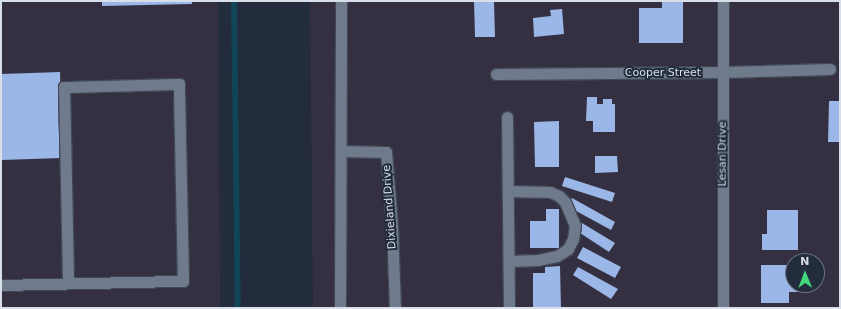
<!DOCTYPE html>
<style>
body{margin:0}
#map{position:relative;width:841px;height:309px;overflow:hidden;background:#222c3c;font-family:"DejaVu Sans",sans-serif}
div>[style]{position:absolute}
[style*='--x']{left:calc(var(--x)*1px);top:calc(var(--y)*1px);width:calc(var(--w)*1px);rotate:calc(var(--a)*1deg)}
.industrial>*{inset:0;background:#353041}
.stream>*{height:6px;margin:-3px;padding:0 3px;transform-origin:3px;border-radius:3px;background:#114558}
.building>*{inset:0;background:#9ab7e8}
.roads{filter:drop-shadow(1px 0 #414956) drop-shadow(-1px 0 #414956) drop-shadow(0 1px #414956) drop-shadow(0 -1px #414956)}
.service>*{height:11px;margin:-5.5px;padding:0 5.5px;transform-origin:5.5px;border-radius:5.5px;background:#6f7a8d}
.minor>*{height:11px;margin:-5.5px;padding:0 5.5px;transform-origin:5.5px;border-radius:5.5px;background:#6f7a8d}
span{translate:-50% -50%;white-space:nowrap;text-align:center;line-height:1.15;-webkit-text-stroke:4px #222c3c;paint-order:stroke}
.street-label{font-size:11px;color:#d8dfe9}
.frame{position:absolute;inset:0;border:2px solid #d8dfe9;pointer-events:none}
.north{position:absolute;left:785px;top:253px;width:40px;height:40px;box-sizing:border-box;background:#222c3c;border:1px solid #6b7481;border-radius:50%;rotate:359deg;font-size:11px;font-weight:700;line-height:16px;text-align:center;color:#d8dfe9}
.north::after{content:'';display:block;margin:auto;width:14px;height:18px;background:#43d77b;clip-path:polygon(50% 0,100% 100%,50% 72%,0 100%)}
</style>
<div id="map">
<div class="industrial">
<i style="clip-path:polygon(1px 1px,218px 1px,220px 308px,1px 308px)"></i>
<i style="clip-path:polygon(evenodd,310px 1px,840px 1px,840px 308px,313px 308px,310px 1px,793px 261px,817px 261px,817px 285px,793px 285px,793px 261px)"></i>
</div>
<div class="stream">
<i style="--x:234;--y:1;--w:307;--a:89.3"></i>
</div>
<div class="building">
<i style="clip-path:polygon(102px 1px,192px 1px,192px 4px,102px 6px)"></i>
<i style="clip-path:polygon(474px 1px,494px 1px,495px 37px,475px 37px)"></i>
<i style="clip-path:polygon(662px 1px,683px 1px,683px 43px,639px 43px,639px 8px,662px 8px)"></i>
<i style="clip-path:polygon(562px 9px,564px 34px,534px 37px,533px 18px,551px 16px,550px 10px)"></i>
<i style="clip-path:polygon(60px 72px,62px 158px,1px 160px,1px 74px)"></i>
<i style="clip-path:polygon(587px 97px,597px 97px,597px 104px,603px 104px,603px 99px,612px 99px,612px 104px,615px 104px,615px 132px,593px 132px,593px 121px,586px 121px)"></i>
<i style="clip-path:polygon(829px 101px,839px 101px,839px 142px,828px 142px)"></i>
<i style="clip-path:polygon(559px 121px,559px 167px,535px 167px,534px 122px)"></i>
<i style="clip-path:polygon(595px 156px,617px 156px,618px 172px,595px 173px)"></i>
<i style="clip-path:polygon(565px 177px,615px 193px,612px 202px,562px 186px)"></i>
<i style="clip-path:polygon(572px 198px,615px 222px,611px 230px,567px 206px)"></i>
<i style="clip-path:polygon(546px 209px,559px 209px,559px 248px,530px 248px,530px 221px,546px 221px)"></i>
<i style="clip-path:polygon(767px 210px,798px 210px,798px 250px,762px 250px,762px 234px,767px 234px)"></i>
<i style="clip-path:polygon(582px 223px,615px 243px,609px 252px,577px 231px)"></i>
<i style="clip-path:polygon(583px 247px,621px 267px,615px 278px,577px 258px)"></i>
<i style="clip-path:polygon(761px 265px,793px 265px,793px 285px,810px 285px,810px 292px,789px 292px,789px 303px,761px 303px)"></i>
<i style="clip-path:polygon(560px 266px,561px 308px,533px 308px,533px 273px,545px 273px,545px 267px)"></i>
<i style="clip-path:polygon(578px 267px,618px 289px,611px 299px,573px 275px)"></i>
</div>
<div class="roads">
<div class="service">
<i style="--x:508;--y:191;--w:42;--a:1.4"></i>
<i style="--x:550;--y:192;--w:10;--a:24"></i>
<i style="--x:559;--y:196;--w:8;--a:45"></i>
<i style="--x:565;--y:202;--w:25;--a:67"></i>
<i style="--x:575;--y:225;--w:14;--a:98"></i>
<i style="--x:573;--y:239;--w:11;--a:117"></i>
<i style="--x:568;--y:249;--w:13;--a:148"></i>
<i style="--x:557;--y:256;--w:19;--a:168"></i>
<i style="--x:538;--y:260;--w:29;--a:178"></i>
<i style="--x:1;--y:285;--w:182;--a:-1.3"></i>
<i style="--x:183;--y:281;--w:197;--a:-91.2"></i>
<i style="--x:179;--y:84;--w:115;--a:178.5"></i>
<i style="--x:64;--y:87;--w:196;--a:88.8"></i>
</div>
<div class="minor">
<i style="--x:496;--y:74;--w:228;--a:-0.5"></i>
<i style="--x:724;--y:72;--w:106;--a:-1.6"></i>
<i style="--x:507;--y:117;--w:191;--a:89.4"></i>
<i style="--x:341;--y:151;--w:45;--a:1.3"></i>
<i style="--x:386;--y:152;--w:74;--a:85.4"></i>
<i style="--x:392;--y:226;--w:82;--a:87.9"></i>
<i style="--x:340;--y:308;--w:307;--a:-89.8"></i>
<i style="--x:723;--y:308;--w:307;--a:-90"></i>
</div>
</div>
<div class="street-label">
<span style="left:663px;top:73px">Cooper Street</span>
<span style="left:723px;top:154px;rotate:-90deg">Lesan Drive</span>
<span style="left:390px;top:207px;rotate:-94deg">Dixieland Drive</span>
</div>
<div class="frame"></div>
<div class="north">N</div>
</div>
